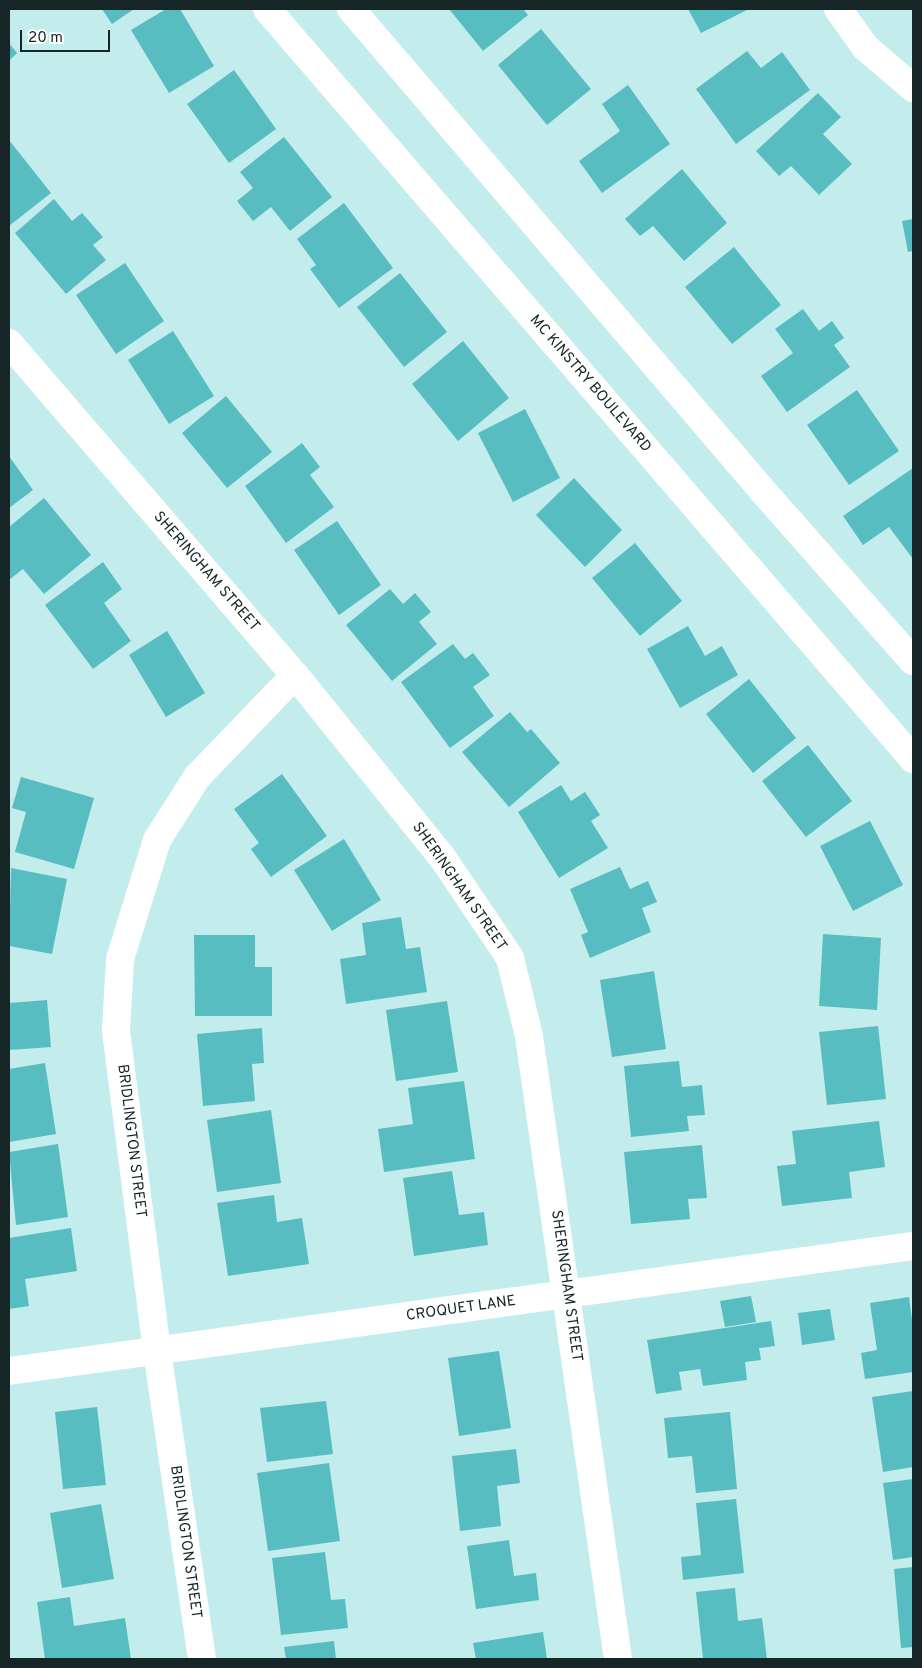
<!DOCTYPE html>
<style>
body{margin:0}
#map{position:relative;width:922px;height:1668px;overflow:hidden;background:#c3eced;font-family:Overpass,sans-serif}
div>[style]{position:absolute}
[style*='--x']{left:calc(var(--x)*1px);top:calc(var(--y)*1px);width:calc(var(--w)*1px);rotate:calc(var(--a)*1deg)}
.building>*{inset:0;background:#58bdc0}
.street>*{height:28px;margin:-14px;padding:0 14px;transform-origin:14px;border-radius:14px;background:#fff}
.secondary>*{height:28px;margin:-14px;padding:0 14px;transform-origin:14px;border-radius:14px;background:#fff}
span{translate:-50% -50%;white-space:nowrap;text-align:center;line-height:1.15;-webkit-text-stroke:5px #fff;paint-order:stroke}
.street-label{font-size:15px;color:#162526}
.frame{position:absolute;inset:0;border:10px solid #162526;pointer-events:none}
.scale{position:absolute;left:20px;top:30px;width:90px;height:22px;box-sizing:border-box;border:2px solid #162526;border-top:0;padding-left:6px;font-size:15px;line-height:18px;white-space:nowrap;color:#162526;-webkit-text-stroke:4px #fff;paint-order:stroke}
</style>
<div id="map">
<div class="building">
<i style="clip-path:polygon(102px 9px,134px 9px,112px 24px)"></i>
<i style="clip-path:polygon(166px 9px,180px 9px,214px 66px,169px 93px,131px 30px)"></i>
<i style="clip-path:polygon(449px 9px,523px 9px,528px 15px,483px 51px)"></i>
<i style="clip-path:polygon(688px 9px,749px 9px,701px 33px)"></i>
<i style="clip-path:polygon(541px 29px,591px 89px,547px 125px,498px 65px)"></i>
<i style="clip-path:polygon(9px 43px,17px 53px,9px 61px)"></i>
<i style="clip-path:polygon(747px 51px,761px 68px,782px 52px,810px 90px,736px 144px,696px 89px)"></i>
<i style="clip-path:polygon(234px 70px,276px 129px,229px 163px,187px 104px)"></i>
<i style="clip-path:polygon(628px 85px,670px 144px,602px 193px,579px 161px,620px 131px,602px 104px)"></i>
<i style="clip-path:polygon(818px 93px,841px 117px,823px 134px,852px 164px,819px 195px,791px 166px,779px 176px,756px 151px)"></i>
<i style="clip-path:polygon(284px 137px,332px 197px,290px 231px,271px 207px,253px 221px,237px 201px,253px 188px,240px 172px)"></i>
<i style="clip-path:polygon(9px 140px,51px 193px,9px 226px)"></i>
<i style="clip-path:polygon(682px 169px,727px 223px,684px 261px,653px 226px,640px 236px,625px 219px)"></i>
<i style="clip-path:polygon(54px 199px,72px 221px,82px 213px,103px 237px,93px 245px,106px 260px,66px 294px,15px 233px)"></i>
<i style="clip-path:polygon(344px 203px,393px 268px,339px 308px,310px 269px,316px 265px,297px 239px)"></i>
<i style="clip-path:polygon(913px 219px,913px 251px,908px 252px,902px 221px)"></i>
<i style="clip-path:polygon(734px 247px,781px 305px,732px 344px,685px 287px)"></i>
<i style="clip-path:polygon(125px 263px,164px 321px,116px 354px,76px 295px)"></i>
<i style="clip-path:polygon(400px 273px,447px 332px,404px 367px,357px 307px)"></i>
<i style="clip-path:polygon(803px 309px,819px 331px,832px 321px,844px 338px,834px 345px,850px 367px,787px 412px,761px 376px,793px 353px,775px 329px)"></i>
<i style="clip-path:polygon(173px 331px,214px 396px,169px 424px,128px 360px)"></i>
<i style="clip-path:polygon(463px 341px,509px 398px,458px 441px,412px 384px)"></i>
<i style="clip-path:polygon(857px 390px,899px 451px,849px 485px,807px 425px)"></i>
<i style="clip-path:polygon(226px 396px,272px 452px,227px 488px,182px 433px)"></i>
<i style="clip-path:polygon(525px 409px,560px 478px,513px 502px,478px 433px)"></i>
<i style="clip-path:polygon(302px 443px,320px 467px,310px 475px,334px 507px,286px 543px,245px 486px)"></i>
<i style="clip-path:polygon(9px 456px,33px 490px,9px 508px)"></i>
<i style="clip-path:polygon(913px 468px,913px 559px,889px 527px,863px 545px,843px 516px)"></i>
<i style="clip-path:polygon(574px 478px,622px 530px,585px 567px,536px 515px)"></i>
<i style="clip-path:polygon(44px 498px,91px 555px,44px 594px,23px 569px,9px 580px,9px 527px)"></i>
<i style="clip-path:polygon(337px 521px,381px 585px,339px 615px,294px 550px)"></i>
<i style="clip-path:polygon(635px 543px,682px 601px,640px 636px,592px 578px)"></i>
<i style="clip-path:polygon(103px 562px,122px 589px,104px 603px,131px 641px,93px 669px,45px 605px)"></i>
<i style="clip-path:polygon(390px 589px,403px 604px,415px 593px,431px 612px,419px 622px,437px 644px,392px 681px,346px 625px)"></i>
<i style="clip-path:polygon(688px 626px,705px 656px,722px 646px,738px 675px,680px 708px,647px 649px)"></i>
<i style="clip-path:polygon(167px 631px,205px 693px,166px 717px,129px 655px)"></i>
<i style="clip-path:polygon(453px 644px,465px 659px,473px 653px,490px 675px,473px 687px,494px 716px,450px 748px,401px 682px)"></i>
<i style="clip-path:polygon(749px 679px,796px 738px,753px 773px,706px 714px)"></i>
<i style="clip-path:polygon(510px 712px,527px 732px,531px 729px,560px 763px,509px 807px,462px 752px)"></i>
<i style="clip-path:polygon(808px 745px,852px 801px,806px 837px,762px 781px)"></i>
<i style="clip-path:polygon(282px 774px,327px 836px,271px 877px,251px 849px,259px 843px,234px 809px)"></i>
<i style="clip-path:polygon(21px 777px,94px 798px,74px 869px,15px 852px,26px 812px,12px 808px)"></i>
<i style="clip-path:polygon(561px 785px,571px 801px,585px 792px,600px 815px,591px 821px,608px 848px,559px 878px,518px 812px)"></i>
<i style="clip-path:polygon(870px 821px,903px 885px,853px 911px,820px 846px)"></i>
<i style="clip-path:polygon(344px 839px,381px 900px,332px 931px,294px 870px)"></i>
<i style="clip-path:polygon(620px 867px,630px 889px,648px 881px,657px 902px,642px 908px,651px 932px,590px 958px,581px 935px,588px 932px,570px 889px)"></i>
<i style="clip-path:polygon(11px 868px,67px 879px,52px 954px,9px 946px)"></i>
<i style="clip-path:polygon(401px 917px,406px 949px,420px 947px,427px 992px,346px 1004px,340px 959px,366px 955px,362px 923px)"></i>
<i style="clip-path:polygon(823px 934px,881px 938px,877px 1010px,819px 1006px)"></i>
<i style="clip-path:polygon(194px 935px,255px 935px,255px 967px,272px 967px,272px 1016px,195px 1016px)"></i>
<i style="clip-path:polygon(654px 971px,666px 1049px,612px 1057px,600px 980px)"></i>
<i style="clip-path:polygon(47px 1000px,51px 1047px,9px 1050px,9px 1003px)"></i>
<i style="clip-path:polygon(447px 1001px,458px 1072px,396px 1081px,386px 1010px)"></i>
<i style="clip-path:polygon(878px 1026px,886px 1099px,827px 1105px,819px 1032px)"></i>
<i style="clip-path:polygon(262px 1028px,264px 1063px,252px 1064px,255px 1101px,203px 1106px,197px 1034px)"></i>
<i style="clip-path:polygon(679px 1061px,682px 1087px,702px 1085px,705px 1115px,687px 1116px,689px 1131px,631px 1137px,624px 1066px)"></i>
<i style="clip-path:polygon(45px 1063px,56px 1134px,9px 1142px,9px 1069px)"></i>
<i style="clip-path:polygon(464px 1081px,475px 1159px,384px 1172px,378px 1129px,413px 1124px,408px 1088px)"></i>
<i style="clip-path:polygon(271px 1110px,281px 1183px,217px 1192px,207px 1120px)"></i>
<i style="clip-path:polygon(879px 1121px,885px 1167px,849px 1172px,852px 1198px,782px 1206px,777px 1166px,796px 1164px,792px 1131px)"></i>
<i style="clip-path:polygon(58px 1144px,68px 1217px,16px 1225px,9px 1152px)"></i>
<i style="clip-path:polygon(702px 1145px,707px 1198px,688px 1199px,690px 1219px,631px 1224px,624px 1152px)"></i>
<i style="clip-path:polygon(452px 1171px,459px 1215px,484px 1212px,488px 1245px,414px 1256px,403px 1178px)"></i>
<i style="clip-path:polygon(274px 1195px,277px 1222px,302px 1218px,309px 1264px,228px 1276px,217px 1203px)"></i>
<i style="clip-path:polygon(71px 1228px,77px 1271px,25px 1279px,29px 1306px,9px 1309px,9px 1238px)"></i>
<i style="clip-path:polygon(751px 1296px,756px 1322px,725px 1327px,720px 1301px)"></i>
<i style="clip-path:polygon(909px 1297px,913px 1327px,913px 1372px,865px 1379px,861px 1353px,877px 1350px,870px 1303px)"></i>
<i style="clip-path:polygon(830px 1309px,835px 1340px,802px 1345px,798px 1313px)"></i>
<i style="clip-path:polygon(771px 1321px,775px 1346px,759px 1348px,761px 1360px,745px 1362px,747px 1380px,703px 1386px,700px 1369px,679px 1372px,682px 1390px,656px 1394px,647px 1340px)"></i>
<i style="clip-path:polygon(499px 1351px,511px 1428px,459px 1436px,448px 1358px)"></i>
<i style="clip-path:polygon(913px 1391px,913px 1467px,883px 1472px,872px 1397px)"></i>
<i style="clip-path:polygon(326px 1401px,333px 1454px,267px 1462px,260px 1408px)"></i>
<i style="clip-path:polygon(97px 1407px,106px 1485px,63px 1489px,55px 1412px)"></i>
<i style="clip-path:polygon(730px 1412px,737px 1489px,696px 1493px,692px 1456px,668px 1458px,664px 1418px)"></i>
<i style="clip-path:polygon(516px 1449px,520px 1483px,497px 1486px,501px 1526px,460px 1531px,452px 1456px)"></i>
<i style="clip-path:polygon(329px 1463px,340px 1541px,268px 1551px,257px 1473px)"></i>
<i style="clip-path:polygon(913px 1479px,913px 1557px,893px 1560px,883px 1483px)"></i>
<i style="clip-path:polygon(736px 1499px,744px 1573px,683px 1580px,681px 1557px,701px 1555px,696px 1503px)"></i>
<i style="clip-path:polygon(101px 1504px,114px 1579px,62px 1588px,50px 1513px)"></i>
<i style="clip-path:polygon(509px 1540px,514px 1576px,536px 1573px,539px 1600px,476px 1609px,467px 1546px)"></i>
<i style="clip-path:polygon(325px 1552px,331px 1600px,345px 1599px,348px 1628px,281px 1635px,272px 1558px)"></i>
<i style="clip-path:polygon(913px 1567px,913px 1647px,901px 1648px,894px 1569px)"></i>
<i style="clip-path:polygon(735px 1588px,738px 1621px,762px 1618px,767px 1659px,703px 1659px,696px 1592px)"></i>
<i style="clip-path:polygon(70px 1597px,74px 1626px,125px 1618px,131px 1659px,45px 1659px,37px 1602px)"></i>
<i style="clip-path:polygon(543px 1632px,547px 1659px,476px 1659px,473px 1643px)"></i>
<i style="clip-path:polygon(334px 1641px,336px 1659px,286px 1659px,284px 1647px)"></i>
</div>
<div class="street">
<i style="--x:267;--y:9;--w:990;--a:49.26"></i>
<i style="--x:351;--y:9;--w:633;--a:49.49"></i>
<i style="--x:762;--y:490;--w:228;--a:48.6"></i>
<i style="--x:838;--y:9;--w:48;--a:54.3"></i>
<i style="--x:866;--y:48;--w:62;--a:40.4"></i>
<i style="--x:9;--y:343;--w:438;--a:49.3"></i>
<i style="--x:295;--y:675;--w:234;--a:51.1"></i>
<i style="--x:442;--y:857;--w:122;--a:56"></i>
<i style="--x:510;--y:958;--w:80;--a:76.3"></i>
<i style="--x:529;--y:1036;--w:629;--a:81.87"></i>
<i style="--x:202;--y:1659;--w:311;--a:-98.3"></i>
<i style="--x:157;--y:1351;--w:325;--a:-97.3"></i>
<i style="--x:116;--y:1029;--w:70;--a:-86.7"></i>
<i style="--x:120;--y:959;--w:125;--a:-72.7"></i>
<i style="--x:157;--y:840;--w:75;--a:-57.6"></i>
<i style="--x:197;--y:777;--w:141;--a:-46.1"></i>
</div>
<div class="secondary">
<i style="--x:9;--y:1371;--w:913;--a:-7.87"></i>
</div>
<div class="street-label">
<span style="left:590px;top:384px;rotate:49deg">MC KINSTRY BOULEVARD</span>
<span style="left:206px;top:572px;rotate:49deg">SHERINGHAM STREET</span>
<span style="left:459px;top:887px;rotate:55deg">SHERINGHAM STREET</span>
<span style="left:131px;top:1141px;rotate:83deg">BRIDLINGTON STREET</span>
<span style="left:566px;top:1286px;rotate:82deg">SHERINGHAM STREET</span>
<span style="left:461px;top:1309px;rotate:-8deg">CROQUET LANE</span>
<span style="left:185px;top:1542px;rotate:82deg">BRIDLINGTON STREET</span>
</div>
<div class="frame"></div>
<div class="scale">20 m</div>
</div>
